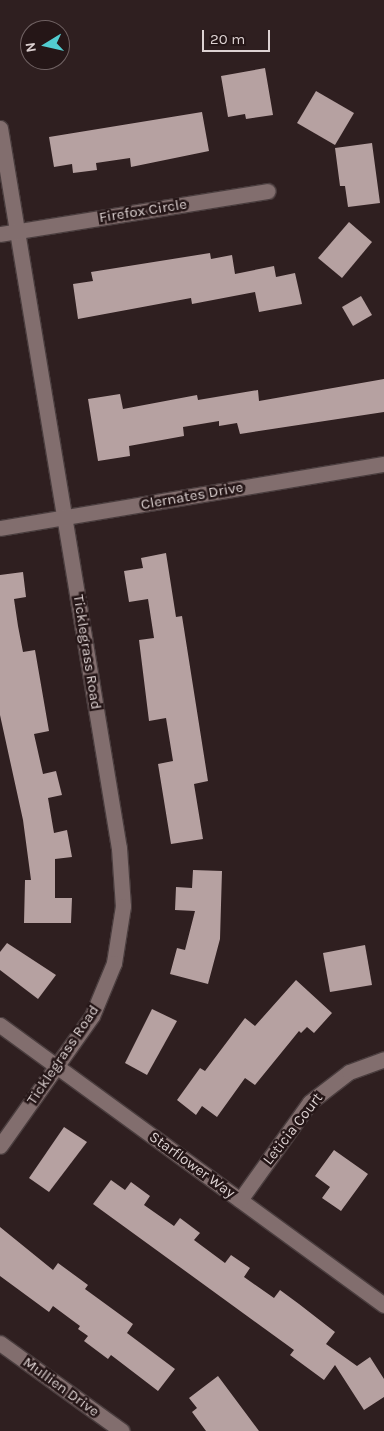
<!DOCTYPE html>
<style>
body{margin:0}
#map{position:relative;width:384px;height:1431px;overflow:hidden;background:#2f1f20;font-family:Karla,sans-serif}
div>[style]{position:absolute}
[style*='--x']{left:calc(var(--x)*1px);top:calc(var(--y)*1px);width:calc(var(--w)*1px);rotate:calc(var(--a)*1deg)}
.building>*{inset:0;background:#b6a1a1}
.roads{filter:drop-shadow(1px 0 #4a3d3e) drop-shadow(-1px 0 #4a3d3e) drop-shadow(0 1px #4a3d3e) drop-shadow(0 -1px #4a3d3e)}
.minor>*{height:15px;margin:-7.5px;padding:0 7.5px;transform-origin:7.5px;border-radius:7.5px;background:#826e6e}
span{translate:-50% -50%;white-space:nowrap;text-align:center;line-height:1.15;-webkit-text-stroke:5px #251617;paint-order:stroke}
.street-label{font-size:15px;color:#ddd2d2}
.north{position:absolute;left:20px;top:20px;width:50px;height:50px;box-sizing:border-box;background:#251617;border:1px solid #6f6162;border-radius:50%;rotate:261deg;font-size:14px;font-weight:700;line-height:20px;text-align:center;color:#ddd2d2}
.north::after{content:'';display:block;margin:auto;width:18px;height:22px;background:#52ccd0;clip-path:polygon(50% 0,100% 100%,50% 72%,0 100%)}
.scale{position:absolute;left:202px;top:30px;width:68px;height:22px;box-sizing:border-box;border:2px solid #ddd2d2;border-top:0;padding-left:6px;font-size:15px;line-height:18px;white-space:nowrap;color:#ddd2d2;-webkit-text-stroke:4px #251617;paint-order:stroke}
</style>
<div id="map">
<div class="building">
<i style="clip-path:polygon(265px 68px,273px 115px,246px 119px,245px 114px,228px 117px,221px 76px)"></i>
<i style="clip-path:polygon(316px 91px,354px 113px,335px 145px,297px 123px)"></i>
<i style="clip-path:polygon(202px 112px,209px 151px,131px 167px,130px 158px,96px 163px,97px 170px,73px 173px,72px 164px,54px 167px,49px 137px)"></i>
<i style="clip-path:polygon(372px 143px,380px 203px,348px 207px,345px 186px,340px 186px,335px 148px)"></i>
<i style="clip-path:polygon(349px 222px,372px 242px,342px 278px,318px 258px)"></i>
<i style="clip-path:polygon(210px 253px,211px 259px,232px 255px,235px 274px,274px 266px,276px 277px,295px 273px,302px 304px,259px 312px,255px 292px,192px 304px,191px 298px,78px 319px,73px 284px,93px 281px,91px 272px)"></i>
<i style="clip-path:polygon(361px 296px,372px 315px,353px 326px,342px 307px)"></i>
<i style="clip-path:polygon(384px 379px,384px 412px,240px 434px,237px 423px,219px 426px,219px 421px,183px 427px,184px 436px,129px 446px,130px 456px,98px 461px,88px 399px,120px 394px,123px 409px,197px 395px,198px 400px,258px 390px,259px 401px)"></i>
<i style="clip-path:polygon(166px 553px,176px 617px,182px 616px,208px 781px,194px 784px,203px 839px,171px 844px,158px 764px,173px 761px,166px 718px,149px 721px,139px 640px,154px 638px,148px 599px,129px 602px,124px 571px,143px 568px,141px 558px)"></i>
<i style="clip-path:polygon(23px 572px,26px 597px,14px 599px,18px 626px,23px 652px,35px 650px,49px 731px,34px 734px,43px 774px,56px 771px,62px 795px,48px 798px,54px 833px,67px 830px,72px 857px,55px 859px,55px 898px,72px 898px,71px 923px,24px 923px,25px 880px,31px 880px,23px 820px,0 715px,0 575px)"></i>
<i style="clip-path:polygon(193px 870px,222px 871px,220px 939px,208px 984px,170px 974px,177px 948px,185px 950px,195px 911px,175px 910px,176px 887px,192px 888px)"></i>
<i style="clip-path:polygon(7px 943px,56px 975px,38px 999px,0 970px,0 952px)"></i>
<i style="clip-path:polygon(365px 945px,372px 985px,330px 992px,323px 953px)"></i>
<i style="clip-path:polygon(296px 980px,332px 1013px,314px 1033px,307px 1027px,301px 1033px,299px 1031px,255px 1085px,245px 1078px,217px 1117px,202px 1106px,196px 1115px,177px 1100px,200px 1068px,205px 1071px,245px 1018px,255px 1026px)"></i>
<i style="clip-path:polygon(152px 1009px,177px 1021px,147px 1075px,125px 1063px)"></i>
<i style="clip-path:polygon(64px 1127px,87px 1142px,49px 1192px,29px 1178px)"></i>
<i style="clip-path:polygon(334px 1150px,368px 1174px,341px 1211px,322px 1198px,330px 1187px,315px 1176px)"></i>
<i style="clip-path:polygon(111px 1180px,125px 1190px,131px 1182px,150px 1196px,144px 1205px,174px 1226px,180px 1218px,200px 1233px,194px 1240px,225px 1263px,231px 1255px,250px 1268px,244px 1277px,274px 1298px,280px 1290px,299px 1304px,335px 1332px,326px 1344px,357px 1366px,370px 1357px,384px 1379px,384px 1397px,364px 1410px,335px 1365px,324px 1380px,290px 1355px,294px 1350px,93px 1204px)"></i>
<i style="clip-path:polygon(0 1227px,53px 1270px,58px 1263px,88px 1285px,85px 1289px,133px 1324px,127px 1333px,175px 1369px,158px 1391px,111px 1355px,108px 1359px,84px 1341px,88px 1336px,78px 1329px,80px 1326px,53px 1306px,49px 1312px,0 1276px)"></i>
<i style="clip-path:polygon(218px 1376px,259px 1431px,206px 1431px,192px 1412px,197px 1408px,189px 1398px)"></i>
</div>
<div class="roads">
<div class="minor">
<i style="--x:0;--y:128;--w:730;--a:80.62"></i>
<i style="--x:119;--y:848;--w:58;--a:86.1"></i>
<i style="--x:123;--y:906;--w:58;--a:99"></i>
<i style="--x:114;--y:963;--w:57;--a:112.5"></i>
<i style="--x:92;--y:1016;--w:159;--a:125.3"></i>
<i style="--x:0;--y:234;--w:271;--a:-9.1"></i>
<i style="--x:0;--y:528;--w:389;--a:-9.5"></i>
<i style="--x:0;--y:1025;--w:475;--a:36.1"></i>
<i style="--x:240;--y:1200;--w:120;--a:-54.5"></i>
<i style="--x:310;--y:1102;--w:49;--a:-37.6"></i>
<i style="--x:349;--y:1072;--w:37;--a:-20"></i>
<i style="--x:0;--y:1343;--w:150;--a:35.8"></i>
</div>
</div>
<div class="street-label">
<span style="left:143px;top:211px;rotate:-9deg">Firefox Circle</span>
<span style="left:192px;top:496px;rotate:-10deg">Clernates Drive</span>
<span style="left:87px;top:652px;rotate:81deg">Ticklegrass Road</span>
<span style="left:63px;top:1055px;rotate:-56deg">Ticklegrass Road</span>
<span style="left:293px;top:1129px;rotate:-52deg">Leticia Court</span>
<span style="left:192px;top:1165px;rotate:36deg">Starflower Way</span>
<span style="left:61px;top:1387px;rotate:36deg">Mullien Drive</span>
</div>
<div class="north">N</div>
<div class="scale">20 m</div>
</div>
